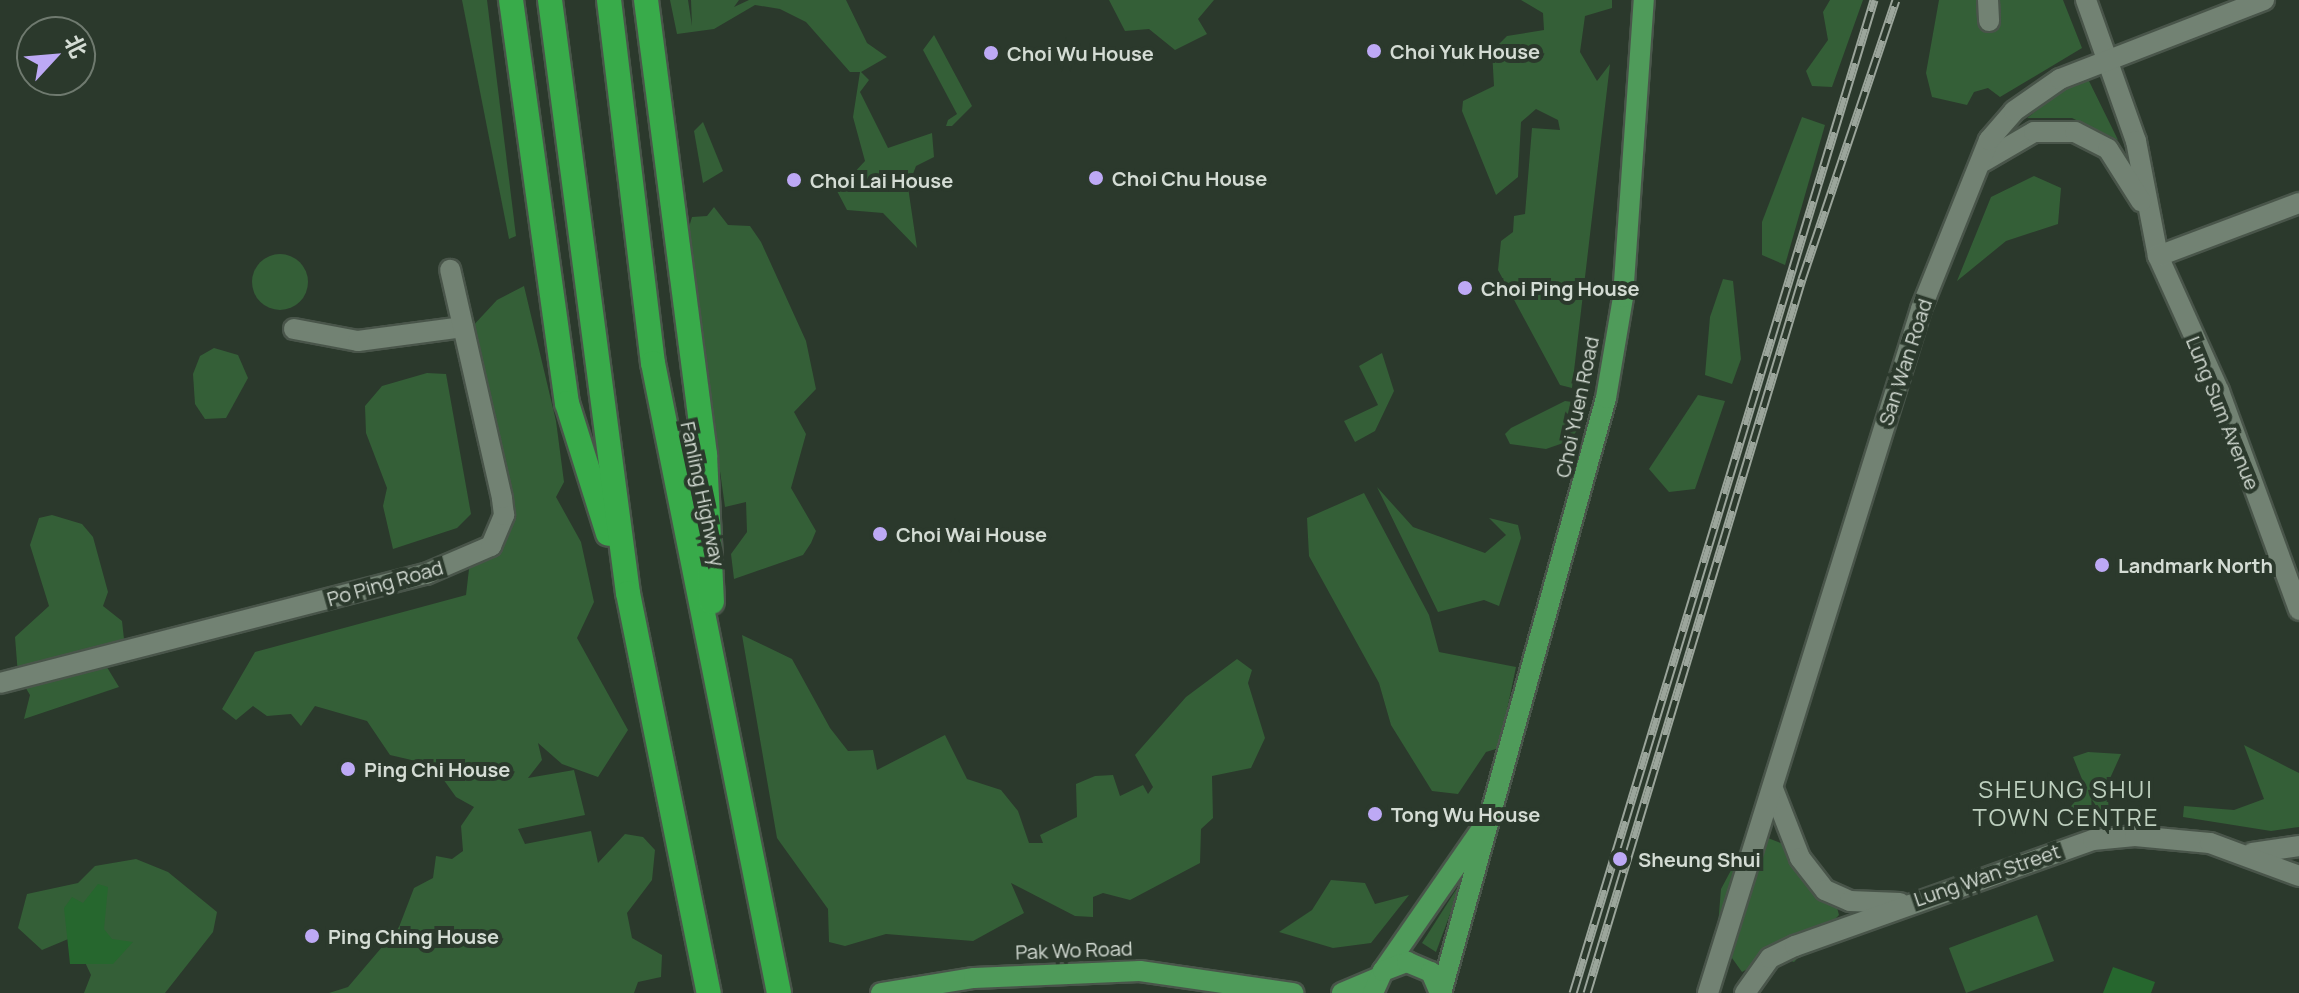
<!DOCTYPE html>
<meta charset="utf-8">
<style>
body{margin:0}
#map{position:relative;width:2299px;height:993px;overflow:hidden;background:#2b392c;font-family:Manrope,"Noto Sans SC",sans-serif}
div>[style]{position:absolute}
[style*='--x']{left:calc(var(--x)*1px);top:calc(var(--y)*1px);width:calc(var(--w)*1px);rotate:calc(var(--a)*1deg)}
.green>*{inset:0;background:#345f37}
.round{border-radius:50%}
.water>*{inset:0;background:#26672e}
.roads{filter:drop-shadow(2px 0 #49554a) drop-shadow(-2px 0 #49554a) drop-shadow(0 2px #49554a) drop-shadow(0 -2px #49554a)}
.minor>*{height:20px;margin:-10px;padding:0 10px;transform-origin:10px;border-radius:10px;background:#728273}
.major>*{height:20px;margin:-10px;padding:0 10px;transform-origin:10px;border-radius:10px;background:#4f9b5a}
.highway>*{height:24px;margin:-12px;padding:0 12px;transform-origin:12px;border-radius:12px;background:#38ab4a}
.rail>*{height:9px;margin-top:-4.5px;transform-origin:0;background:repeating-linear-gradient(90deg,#2b392c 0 18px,#9ba59b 0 36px);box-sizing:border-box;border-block:2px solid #9ba59b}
.dots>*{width:22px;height:22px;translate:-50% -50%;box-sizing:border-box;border:4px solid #2b392c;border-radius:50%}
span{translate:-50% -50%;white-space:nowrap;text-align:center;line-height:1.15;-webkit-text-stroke:8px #2b392c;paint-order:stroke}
.poi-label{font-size:20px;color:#d4dcd4;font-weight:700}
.left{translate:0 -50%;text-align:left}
.street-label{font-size:20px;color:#d4dcd4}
.quarter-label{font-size:24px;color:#bed0bf;letter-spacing:2px}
.north{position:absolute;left:16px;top:16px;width:80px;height:80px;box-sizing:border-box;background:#2b392c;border:2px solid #6f7a6f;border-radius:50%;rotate:64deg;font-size:22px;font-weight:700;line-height:32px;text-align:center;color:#d4dcd4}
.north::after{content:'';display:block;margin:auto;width:28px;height:36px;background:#bda9f5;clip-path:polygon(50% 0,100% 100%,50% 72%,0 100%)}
</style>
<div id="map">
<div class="green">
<i style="clip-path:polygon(462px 0,487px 0,516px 236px,509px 239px)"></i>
<i style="clip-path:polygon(670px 0,688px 0,692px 26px,691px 0,739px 0,734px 7px,749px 0,846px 0,867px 43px,887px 57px,861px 72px,869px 80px,860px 92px,888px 148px,932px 133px,934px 157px,916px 166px,908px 187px,917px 248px,883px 213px,847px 210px,837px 191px,865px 161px,853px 117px,860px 72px,850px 72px,806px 22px,780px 9px,755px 5px,714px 29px,677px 34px)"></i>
<i style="clip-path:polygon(1109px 0,1214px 0,1198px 19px,1207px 34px,1175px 50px,1149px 29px,1125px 31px)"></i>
<i style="clip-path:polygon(1521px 0,1612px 0,1612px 8px,1585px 16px,1580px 52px,1597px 81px,1610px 64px,1572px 388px,1560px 385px,1498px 270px,1501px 241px,1513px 232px,1514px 216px,1525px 214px,1532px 128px,1560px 130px,1558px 120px,1536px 109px,1521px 122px,1518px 177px,1496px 195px,1462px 111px,1463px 101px,1494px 86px,1492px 51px,1507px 36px,1544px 30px,1543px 13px)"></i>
<i style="clip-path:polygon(1830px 0,1863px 0,1832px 87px,1812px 86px,1806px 71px,1828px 40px,1823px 12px)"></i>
<i style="clip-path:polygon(1939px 0,2063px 0,2082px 48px,2000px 97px,1988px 88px,1974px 92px,1967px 105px,1932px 97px,1926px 73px)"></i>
<i style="clip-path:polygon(934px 35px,972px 106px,952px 126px,946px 126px,948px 120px,957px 114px,923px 50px)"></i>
<i style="clip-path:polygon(2080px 76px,2088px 79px,2118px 140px,2072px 118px,2027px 118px)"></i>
<i style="clip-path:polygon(1802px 117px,1825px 125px,1785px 265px,1762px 255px,1762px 222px)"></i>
<i style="clip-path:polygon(703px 122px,723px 171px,703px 183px,694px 131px)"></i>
<i style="clip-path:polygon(2034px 176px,2061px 188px,2058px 224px,2006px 241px,1957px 281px,1991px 197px)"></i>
<i style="clip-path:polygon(714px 207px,728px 225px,750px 226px,761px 242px,806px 341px,816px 389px,794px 412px,806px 434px,791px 488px,816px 531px,811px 543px,803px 555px,734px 579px,731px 554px,747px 532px,746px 502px,725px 507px,687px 234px,692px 217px,707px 216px)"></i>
<i class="round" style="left:252px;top:254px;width:56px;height:56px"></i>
<i style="clip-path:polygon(1723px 279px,1733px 281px,1741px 359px,1732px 384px,1705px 375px,1710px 317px)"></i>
<i style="clip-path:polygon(524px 286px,556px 421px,564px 482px,556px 497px,581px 542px,594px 602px,577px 638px,628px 730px,598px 777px,562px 764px,538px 743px,542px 760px,528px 778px,574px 770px,585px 815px,518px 829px,525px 844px,591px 831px,598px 863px,625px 834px,643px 837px,655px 850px,652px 880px,627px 913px,632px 938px,662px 955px,661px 977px,638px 982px,634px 993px,329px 993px,348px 987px,399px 927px,414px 888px,433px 878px,436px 856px,452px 859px,463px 851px,461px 826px,474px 807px,456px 797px,433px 765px,390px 755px,367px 721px,315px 706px,301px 726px,291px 714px,267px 716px,253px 706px,236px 720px,222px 709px,255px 652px,466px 595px,469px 569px,498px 552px,511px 515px,470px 329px,497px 300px)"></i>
<i style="clip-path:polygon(214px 348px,238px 355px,248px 378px,226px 418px,205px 419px,195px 404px,193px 374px,200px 356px)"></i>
<i style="clip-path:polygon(1382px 353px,1394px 391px,1375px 431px,1355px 442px,1344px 421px,1378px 405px,1359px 366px)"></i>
<i style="clip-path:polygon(427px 373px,446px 374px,471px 514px,457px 528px,393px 549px,383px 506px,387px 488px,366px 433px,365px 406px,382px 386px)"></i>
<i style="clip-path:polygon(1698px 395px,1725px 401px,1695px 489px,1669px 492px,1649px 469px)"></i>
<i style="clip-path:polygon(1565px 401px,1580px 403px,1579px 428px,1569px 441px,1546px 449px,1510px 444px,1505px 434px,1511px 428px)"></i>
<i style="clip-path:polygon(1377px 487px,1413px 527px,1485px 553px,1506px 535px,1489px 518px,1518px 525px,1521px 538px,1499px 606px,1484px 600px,1438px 612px)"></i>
<i style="clip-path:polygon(1364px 493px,1429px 615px,1439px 652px,1516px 667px,1499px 748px,1486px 752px,1458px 794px,1432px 791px,1391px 725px,1379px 683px,1309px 556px,1307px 518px)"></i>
<i style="clip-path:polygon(52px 515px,82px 524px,93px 537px,108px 592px,103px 606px,122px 621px,124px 639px,102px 659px,119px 687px,24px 719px,30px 695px,18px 675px,15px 637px,49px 606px,30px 545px,39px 518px)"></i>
<i style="clip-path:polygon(742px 635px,792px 659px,830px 728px,848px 751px,873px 750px,877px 770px,945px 735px,967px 779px,1001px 790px,1018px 811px,1029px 843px,1043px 843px,1040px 835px,1077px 817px,1076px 784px,1095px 776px,1113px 775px,1120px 796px,1143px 785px,1148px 794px,1153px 787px,1135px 755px,1186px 697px,1237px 659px,1252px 670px,1248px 683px,1265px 738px,1251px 768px,1212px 776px,1213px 818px,1201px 829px,1200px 863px,1130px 900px,1103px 893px,1093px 897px,1093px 917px,1075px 916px,1011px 883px,1024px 913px,973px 941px,886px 934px,845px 946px,829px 942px,828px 909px,777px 838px)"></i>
<i style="clip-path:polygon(2244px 745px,2299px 773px,2299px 827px,2271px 831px,2183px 817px,2184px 806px,2234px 810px,2264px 799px)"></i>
<i style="clip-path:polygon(2088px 752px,2121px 754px,2107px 785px,2109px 813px,2074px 817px,2066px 812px,2086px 789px,2073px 757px)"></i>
<i style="clip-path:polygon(1768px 838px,1803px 852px,1830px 881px,1839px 915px,1794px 962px,1773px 955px,1742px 972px,1717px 937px,1721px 889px,1745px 844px)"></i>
<i style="clip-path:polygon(136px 859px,168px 872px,217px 912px,213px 932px,165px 993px,84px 993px,91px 975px,73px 937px,42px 950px,18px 928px,27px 894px,78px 883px,95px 866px)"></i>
<i style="clip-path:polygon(1331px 880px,1365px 883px,1375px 904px,1409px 895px,1371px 943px,1333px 948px,1279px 932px,1312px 910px)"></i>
<i style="clip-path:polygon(1461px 882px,1462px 882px,1436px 952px,1422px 943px)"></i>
<i style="clip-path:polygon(2037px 915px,2054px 961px,1966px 993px,1949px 948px)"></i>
</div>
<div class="water">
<i style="clip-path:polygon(98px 884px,108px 887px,104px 929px,112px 939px,133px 942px,113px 964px,70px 964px,64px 908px,72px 897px,83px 903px)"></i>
<i style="clip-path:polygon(2113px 967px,2155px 982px,2151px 993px,2103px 993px)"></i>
</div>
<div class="roads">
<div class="minor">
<i style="--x:1988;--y:0;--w:21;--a:87"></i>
<i style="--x:2086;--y:0;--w:150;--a:70.5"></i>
<i style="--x:2136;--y:141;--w:117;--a:79.2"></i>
<i style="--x:2158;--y:256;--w:148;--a:65.7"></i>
<i style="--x:2219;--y:391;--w:233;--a:69.9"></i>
<i style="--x:1984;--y:161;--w:58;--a:-30.1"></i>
<i style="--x:2034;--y:132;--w:41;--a:0"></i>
<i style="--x:2075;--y:132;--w:37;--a:27"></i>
<i style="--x:2108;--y:149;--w:62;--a:57.6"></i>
<i style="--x:2158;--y:256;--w:151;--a:-20.6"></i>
<i style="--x:294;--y:329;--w:65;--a:10.6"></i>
<i style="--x:358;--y:341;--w:106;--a:-7.6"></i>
<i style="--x:0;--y:683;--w:440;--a:-14.4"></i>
<i style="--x:426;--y:574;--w:71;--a:-23.3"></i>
<i style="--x:491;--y:546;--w:34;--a:-67"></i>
<i style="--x:504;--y:515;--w:17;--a:-97"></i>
<i style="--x:502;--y:498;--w:234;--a:-102.8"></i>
<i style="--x:1773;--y:789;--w:74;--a:68.6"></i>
<i style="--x:1800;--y:858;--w:41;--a:52"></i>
<i style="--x:1825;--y:890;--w:27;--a:24"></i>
<i style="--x:1850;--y:901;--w:50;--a:2.3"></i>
<i style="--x:2252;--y:853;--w:48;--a:-8.5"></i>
<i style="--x:1708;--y:993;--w:716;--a:-72.7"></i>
<i style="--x:1921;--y:309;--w:182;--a:-68.1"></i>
<i style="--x:1989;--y:140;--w:38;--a:-49"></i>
<i style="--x:2014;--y:111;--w:56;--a:-34.8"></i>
<i style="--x:2060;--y:79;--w:219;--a:-21.2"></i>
<i style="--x:1745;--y:993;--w:43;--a:-54.5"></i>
<i style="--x:1770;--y:958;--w:28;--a:-26"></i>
<i style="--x:1795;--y:946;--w:316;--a:-19.6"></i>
<i style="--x:2093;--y:840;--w:42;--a:-5.4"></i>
<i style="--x:2135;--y:836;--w:75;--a:5.3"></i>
<i style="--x:2210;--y:843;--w:95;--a:20.3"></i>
</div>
<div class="major">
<i style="--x:1383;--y:971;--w:172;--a:-55.2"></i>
<i style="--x:881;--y:993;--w:94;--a:-9.2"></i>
<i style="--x:974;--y:978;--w:166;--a:-2.4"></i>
<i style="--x:1140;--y:971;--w:155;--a:8.2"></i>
<i style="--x:1342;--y:993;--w:38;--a:-23"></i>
<i style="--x:1373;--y:993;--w:24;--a:-66"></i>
<i style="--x:1383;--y:971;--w:26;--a:-21"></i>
<i style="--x:1407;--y:962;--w:26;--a:23"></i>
<i style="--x:1431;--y:972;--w:23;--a:67"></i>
<i style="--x:1441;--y:993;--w:617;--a:-74.5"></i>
<i style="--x:1606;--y:398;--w:102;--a:-80.4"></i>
<i style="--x:1623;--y:297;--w:298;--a:-86"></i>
</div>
<div class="highway">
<i style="--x:511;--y:0;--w:407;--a:82.1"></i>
<i style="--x:567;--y:403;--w:137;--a:72.6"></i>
<i style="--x:550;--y:0;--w:598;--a:82.51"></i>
<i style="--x:628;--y:593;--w:408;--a:78.6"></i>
<i style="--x:609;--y:0;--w:366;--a:83.1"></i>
<i style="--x:653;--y:363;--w:642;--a:78.69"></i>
<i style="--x:646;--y:0;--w:459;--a:82.6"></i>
<i style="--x:705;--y:455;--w:147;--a:87.3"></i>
</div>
</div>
<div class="rail">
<i style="--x:1573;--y:993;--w:1038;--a:-73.14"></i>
<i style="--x:1587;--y:993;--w:746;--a:-73.24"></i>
<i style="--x:1802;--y:279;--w:294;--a:-71.4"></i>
</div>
<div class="dots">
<i style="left:1374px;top:51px;background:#bda9f5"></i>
<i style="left:991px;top:53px;background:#bda9f5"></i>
<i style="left:1096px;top:178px;background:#bda9f5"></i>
<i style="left:794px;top:180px;background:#bda9f5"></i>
<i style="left:1465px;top:288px;background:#bda9f5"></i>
<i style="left:880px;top:534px;background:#bda9f5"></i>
<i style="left:2102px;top:565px;background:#bda9f5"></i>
<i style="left:348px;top:769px;background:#bda9f5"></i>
<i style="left:1375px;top:814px;background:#bda9f5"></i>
<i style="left:1620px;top:859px;background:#bda9f5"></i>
<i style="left:312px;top:936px;background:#bda9f5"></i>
</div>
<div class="poi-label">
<span class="left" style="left:1390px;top:51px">Choi Yuk House</span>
<span class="left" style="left:1007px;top:53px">Choi Wu House</span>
<span class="left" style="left:1112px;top:178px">Choi Chu House</span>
<span class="left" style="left:810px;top:180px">Choi Lai House</span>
<span class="left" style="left:1481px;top:288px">Choi Ping House</span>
<span class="left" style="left:896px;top:534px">Choi Wai House</span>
<span class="left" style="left:2118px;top:565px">Landmark North</span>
<span class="left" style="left:364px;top:769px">Ping Chi House</span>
<span class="left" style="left:1391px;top:814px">Tong Wu House</span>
<span class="left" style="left:1638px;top:859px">Sheung Shui</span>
<span class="left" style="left:328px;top:936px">Ping Ching House</span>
</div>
<div class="street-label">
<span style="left:1905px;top:362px;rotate:-72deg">San Wan Road</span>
<span style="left:1577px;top:407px;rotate:-78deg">Choi Yuen Road</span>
<span style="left:2223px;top:413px;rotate:68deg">Lung Sum Avenue</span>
<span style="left:703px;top:494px;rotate:78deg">Fanling Highway</span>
<span style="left:385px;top:583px;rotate:-16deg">Po Ping Road</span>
<span style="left:1987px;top:875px;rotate:-19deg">Lung Wan Street</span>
<span style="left:1074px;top:950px;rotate:-2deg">Pak Wo Road</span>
</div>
<div class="quarter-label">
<span style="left:2066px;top:803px">SHEUNG SHUI<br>TOWN CENTRE</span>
</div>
<div class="north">北</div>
</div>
